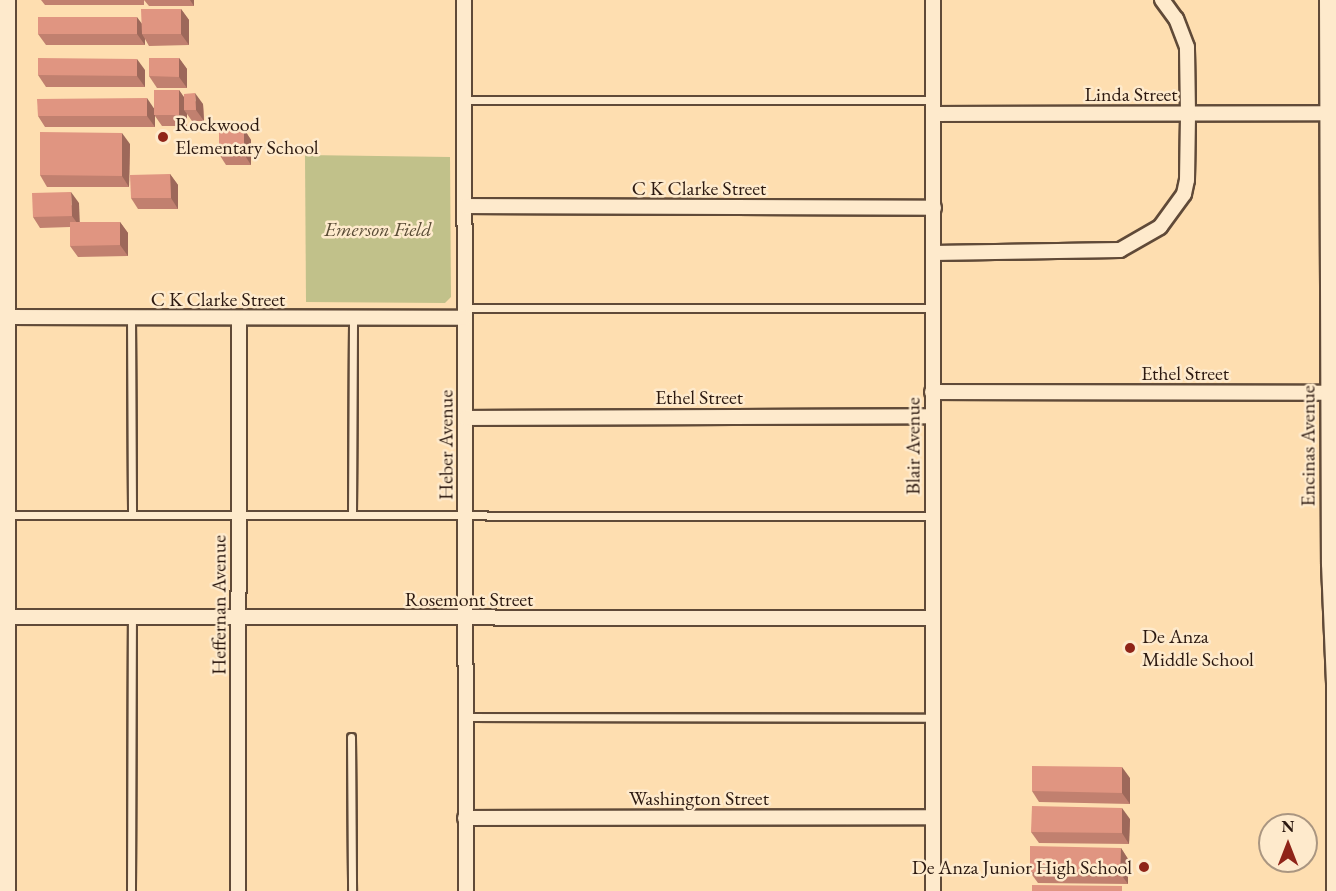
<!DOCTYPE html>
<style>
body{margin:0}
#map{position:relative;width:1336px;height:891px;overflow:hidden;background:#fedeb0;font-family:"EB Garamond",serif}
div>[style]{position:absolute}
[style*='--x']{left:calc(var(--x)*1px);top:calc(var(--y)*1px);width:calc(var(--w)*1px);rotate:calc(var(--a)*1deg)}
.green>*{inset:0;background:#c1c18a}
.roads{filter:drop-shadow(2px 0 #604a38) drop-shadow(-2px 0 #604a38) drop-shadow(0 2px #604a38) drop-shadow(0 -2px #604a38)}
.service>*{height:7px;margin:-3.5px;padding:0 3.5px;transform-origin:3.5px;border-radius:3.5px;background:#feeacc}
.minor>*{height:14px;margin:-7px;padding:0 7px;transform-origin:7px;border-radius:7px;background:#feeacc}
.tertiary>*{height:16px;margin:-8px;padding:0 8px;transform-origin:8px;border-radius:8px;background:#feeacc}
.wall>*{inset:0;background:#c1806f}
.shaded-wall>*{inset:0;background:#9d685a}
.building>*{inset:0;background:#e09581}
.dots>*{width:16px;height:16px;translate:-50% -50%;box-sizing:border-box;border:3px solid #feeacc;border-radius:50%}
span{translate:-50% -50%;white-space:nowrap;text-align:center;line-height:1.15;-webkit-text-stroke:5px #feeacc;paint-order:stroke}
.street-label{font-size:20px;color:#2c1910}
.poi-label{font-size:20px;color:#2c1910}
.left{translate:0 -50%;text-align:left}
.right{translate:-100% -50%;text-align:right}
.park-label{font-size:20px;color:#594b35;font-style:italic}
.north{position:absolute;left:1258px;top:813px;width:60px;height:60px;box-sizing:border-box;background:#feeacc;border:2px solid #aa9681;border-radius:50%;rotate:0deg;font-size:16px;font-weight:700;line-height:24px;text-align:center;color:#2c1910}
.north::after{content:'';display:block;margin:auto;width:21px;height:27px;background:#8f2418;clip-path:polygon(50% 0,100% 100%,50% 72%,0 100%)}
</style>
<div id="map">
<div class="green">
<i style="clip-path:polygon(305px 155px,450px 157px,451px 297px,445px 303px,306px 302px)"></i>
</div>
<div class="roads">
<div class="service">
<i style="--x:464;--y:100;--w:470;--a:0"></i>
<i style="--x:465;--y:308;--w:468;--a:0"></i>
<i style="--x:131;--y:318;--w:197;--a:89.7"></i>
<i style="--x:8;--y:515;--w:924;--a:0.06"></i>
<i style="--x:352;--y:515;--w:197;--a:-89.7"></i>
<i style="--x:465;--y:717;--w:468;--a:0.1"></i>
<i style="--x:351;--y:737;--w:154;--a:89.6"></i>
<i style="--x:131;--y:891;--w:273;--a:-89.8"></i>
</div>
<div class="minor">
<i style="--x:464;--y:0;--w:891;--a:89.87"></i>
<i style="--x:934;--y:114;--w:394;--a:-0.1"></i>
<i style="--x:465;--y:206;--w:469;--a:0.2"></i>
<i style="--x:933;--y:253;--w:187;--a:-0.9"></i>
<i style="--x:1120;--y:250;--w:46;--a:-29.9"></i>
<i style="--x:1160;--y:227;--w:41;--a:-54"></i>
<i style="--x:1184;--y:194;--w:14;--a:-78"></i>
<i style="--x:1187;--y:180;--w:67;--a:-89.1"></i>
<i style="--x:1188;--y:113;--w:66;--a:-90.9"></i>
<i style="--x:1187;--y:47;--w:30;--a:-111"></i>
<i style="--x:1176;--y:19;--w:24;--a:-126"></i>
<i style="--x:7;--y:317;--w:458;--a:0.1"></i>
<i style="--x:932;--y:392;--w:397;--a:0.1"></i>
<i style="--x:466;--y:418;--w:466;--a:-0.2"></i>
<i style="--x:6;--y:617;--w:927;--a:0.06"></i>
<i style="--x:465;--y:818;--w:468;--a:-0.1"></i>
<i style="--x:238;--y:891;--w:573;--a:-89.9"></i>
<i style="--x:933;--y:891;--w:891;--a:-90"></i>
</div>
<div class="tertiary">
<i style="--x:1328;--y:0;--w:564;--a:89.8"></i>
<i style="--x:1330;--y:564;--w:121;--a:87.6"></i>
<i style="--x:1335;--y:685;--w:206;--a:90"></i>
<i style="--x:7;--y:891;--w:891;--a:-90"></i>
</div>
</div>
<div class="wall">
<i style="clip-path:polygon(41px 0,144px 0,144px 5px,45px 5px)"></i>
<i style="clip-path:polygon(144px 0,194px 0,194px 6px,149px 6px)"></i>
<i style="clip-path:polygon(181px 9px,189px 20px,189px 45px,149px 46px,145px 39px,145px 45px,46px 45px,38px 34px,141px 24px)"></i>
<i style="clip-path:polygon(179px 58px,187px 69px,187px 88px,157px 88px,149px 76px)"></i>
<i style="clip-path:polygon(145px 70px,145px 87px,46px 87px,38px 75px)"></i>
<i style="clip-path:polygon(179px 90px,184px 97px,203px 104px,204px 121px,192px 121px,187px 114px,187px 126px,162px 126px,155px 116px,155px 127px,45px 127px,38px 116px,154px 108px)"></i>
<i style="clip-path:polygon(244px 129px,251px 140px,251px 165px,226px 165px,219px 154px)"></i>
<i style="clip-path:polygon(130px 144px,129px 187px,47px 187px,40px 175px)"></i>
<i style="clip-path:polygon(170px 174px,178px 185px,178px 209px,138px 209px,131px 198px)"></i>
<i style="clip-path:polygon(79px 203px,79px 222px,120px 222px,128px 233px,128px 256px,78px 257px,70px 246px,70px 227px,40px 228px,33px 217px)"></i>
<i style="clip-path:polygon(1130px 778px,1130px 804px,1039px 802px,1032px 791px)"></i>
<i style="clip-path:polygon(1130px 819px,1129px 844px,1039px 843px,1031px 832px)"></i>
<i style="clip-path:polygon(1121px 848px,1128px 859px,1128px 884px,1038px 883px,1030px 872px)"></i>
</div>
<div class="shaded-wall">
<i style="clip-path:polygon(190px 0,194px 0,194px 6px)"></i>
<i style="clip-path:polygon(181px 9px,189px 20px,189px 45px,181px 34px)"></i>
<i style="clip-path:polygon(137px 17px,145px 28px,142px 34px,145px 39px,145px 45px,137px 34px)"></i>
<i style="clip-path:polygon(179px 58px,187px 69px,187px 88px,179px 77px)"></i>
<i style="clip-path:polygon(137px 59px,145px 70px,145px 87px,137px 76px)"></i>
<i style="clip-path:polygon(179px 90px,187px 102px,184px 110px,187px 114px,187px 126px,179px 115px)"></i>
<i style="clip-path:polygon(195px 93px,203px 104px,204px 121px,196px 110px)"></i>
<i style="clip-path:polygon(147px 98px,155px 110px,155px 127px,147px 116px)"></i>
<i style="clip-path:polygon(244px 129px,251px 140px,251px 165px,244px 154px)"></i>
<i style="clip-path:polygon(122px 133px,130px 144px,129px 187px,122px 176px)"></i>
<i style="clip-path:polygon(170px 174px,178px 185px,178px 209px,171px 198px)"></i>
<i style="clip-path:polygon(71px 192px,79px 203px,80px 227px,72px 216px)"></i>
<i style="clip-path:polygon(120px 222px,128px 233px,128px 256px,120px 245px)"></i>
<i style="clip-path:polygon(1122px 767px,1130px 778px,1130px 804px,1122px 793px)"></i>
<i style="clip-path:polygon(1122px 808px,1130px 819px,1129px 844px,1122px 833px)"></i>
<i style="clip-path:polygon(1121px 848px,1128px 859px,1128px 884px,1120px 873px)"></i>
</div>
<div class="building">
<i style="clip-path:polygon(141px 9px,181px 9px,181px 34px,142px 34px)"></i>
<i style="clip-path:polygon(38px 17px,137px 17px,137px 34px,38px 34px)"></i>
<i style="clip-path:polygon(38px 58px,137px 59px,137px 76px,38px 75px)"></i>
<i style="clip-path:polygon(149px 58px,179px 58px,179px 77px,149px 76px)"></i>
<i style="clip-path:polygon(154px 90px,179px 90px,179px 115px,154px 115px)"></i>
<i style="clip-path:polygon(195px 93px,196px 110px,184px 110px,184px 94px)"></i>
<i style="clip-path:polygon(147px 98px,147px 116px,38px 116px,37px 99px)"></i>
<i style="clip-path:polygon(219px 129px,244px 129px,244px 154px,219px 154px)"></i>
<i style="clip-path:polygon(40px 132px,122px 133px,122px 176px,40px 175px)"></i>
<i style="clip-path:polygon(170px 174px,171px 198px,131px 198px,130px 175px)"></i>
<i style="clip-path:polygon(71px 192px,72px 216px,33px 217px,32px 193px)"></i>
<i style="clip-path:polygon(70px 222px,120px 222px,120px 245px,70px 246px)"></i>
<i style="clip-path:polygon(1032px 766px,1122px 767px,1122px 793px,1032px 791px)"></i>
<i style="clip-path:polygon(1032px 806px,1122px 808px,1122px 833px,1031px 832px)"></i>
<i style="clip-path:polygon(1030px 846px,1121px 848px,1120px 873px,1030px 872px)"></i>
<i style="clip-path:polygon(1032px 885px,1122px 886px,1122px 891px,1032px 891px)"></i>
</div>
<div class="dots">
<i style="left:163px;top:137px;background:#8f2418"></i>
<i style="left:1130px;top:648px;background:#8f2418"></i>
<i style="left:1144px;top:867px;background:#8f2418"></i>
</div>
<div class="street-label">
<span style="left:1131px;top:94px">Linda Street</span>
<span style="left:699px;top:188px">C K Clarke Street</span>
<span style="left:218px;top:299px">C K Clarke Street</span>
<span style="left:1185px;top:373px">Ethel Street</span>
<span style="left:699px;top:397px">Ethel Street</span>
<span style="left:446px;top:445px;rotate:-90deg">Heber Avenue</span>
<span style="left:913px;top:446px;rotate:-90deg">Blair Avenue</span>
<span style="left:1308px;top:446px;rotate:-90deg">Encinas Avenue</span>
<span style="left:469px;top:599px">Rosemont Street</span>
<span style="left:219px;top:605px;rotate:-90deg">Heffernan Avenue</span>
<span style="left:699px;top:798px">Washington Street</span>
</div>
<div class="poi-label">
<span class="left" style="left:175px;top:136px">Rockwood<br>Elementary School</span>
<span class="left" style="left:1142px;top:648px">De Anza<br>Middle School</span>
<span class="right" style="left:1132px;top:867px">De Anza Junior High School</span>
</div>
<div class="park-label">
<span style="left:378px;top:229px">Emerson Field</span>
</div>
<div class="north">N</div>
</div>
